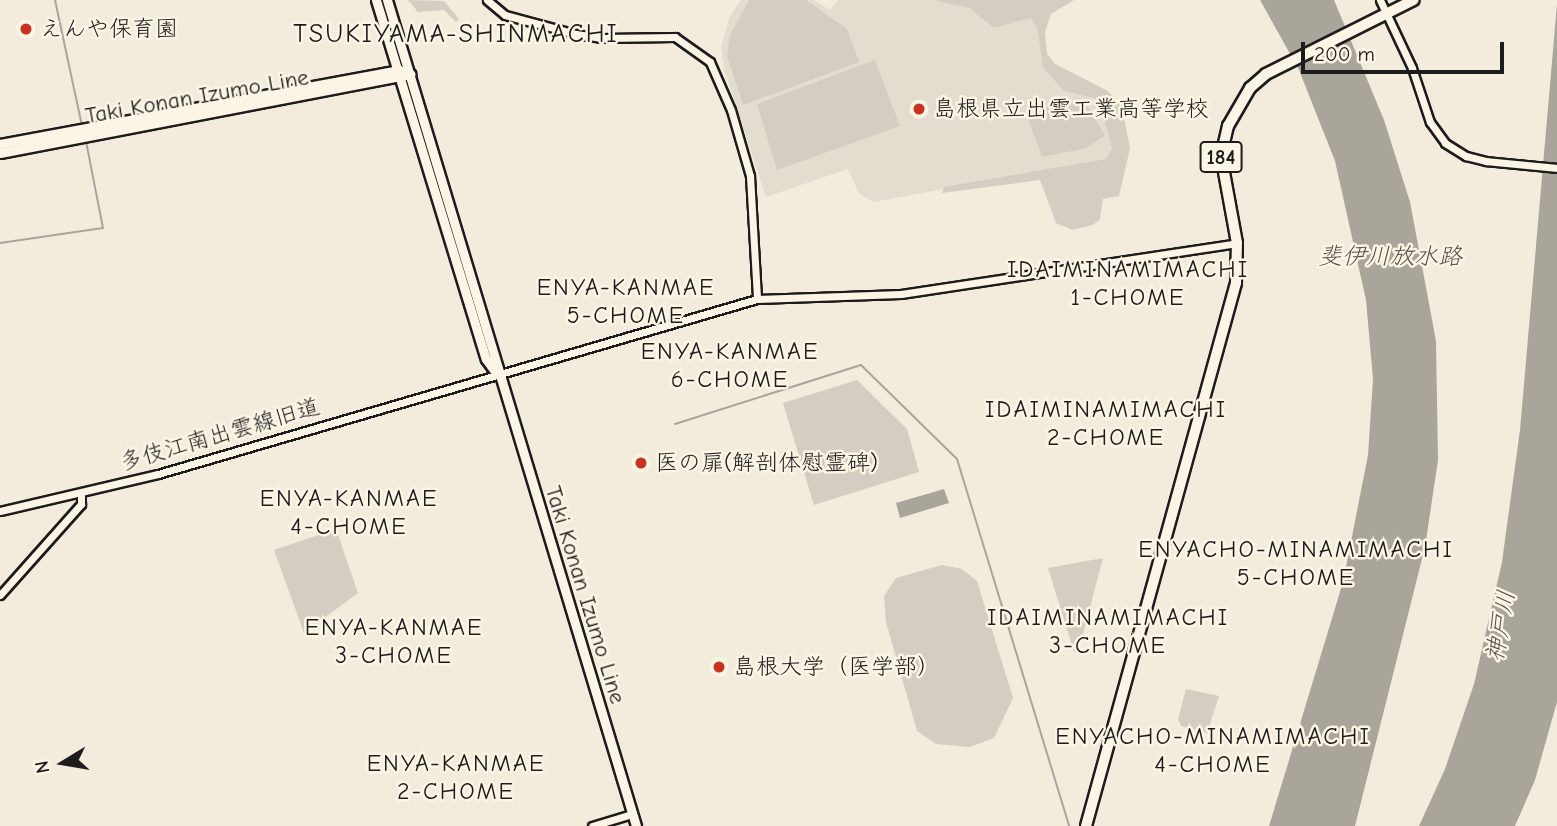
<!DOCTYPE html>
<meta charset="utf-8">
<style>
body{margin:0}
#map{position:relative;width:1557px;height:826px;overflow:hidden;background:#f3ecdd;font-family:"Comic Neue","Klee One",sans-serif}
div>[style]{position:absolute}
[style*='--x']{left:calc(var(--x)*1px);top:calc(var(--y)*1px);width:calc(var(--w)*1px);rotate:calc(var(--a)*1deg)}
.built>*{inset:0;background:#e3ddcf}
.green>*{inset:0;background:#d3cec1}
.water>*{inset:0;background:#aaa59b}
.stream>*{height:2px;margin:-1px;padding:0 1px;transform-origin:1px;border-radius:1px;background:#aaa59b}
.roads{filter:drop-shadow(2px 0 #1c1c1c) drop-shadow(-2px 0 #1c1c1c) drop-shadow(0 2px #1c1c1c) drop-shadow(0 -2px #1c1c1c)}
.minor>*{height:7px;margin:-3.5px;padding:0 3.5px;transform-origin:3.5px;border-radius:3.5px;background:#fcf5e5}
.major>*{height:9px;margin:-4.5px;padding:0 4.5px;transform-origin:4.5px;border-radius:4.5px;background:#fcf5e5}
.highway>*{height:10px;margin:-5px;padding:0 5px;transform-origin:5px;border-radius:5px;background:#fcf5e5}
.dots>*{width:19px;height:19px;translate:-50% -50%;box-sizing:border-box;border:4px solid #fcf5e5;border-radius:50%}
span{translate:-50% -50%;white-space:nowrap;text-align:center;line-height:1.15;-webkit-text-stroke:5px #fcf5e5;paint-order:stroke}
.shield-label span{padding:2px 5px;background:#fcf5e5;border:2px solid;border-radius:5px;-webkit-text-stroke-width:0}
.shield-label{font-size:21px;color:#1c1c1c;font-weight:700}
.poi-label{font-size:23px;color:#1c1c1c}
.left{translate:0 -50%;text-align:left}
.street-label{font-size:23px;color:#1c1c1c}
.water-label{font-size:24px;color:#55534f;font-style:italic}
.neighbourhood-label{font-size:24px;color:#1c1c1c;letter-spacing:2px}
.quarter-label{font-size:26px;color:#1c1c1c;letter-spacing:2px}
.north{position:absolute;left:28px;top:728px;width:70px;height:70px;-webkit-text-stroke:5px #fcf5e5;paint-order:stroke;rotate:259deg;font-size:19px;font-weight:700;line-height:28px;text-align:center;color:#1c1c1c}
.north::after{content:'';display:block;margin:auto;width:24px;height:32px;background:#1c1c1c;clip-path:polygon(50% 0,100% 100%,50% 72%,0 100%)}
.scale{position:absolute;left:1301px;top:42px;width:203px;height:32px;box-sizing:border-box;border:4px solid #1c1c1c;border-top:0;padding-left:9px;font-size:21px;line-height:24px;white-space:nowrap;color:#1c1c1c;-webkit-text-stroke:5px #fcf5e5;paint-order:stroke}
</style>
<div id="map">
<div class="built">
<i style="clip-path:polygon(741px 0,814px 0,830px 10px,838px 0,933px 0,969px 8px,995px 28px,1031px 18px,1037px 27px,1043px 68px,1064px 91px,1098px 99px,1112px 148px,1106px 159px,874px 202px,859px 194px,848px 169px,766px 197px,724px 69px,721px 47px,730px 16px)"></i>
</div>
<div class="green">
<i style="clip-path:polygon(408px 0,444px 1px,459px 19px,456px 22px,444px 10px,418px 12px)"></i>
<i style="clip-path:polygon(749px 0,806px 0,847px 29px,859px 62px,743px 105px,727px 56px,730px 35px)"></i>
<i style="clip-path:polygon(933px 0,1074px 0,1051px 14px,1045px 32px,1047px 54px,1055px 64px,1108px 91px,1122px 107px,1130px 148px,1119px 196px,1103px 199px,1100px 219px,1093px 225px,1072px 230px,1056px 223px,1040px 180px,942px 193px,944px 187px,1106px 159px,1112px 148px,1098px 99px,1064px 91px,1043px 68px,1037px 27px,1031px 18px,994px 28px,969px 8px)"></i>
<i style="clip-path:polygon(875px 60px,900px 126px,777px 170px,757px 104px)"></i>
<i style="clip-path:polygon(1061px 101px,1088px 107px,1105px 135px,1087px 148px,1042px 157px,1027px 116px)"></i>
<i style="clip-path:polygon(857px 380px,907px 429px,919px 472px,814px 505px,783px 403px)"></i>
<i style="clip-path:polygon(336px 529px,358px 593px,304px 633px,274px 550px)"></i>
<i style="clip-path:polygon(1103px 558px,1078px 653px,1074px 652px,1048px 568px)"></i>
<i style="clip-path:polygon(942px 565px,962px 569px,977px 581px,1013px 698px,994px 738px,970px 747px,936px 744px,917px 731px,886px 622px,884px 596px,896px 578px)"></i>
<i style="clip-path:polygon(1186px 689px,1219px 696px,1207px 733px,1181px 726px,1178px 719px)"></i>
</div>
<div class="water">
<i style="clip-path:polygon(1260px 0,1334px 0,1384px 120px,1410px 202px,1436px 341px,1438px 460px,1425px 547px,1355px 826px,1269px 826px,1343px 582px,1368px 455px,1373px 379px,1366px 300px,1335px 161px,1299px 70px)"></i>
<i style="clip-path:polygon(1557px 4px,1557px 702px,1535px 780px,1515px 826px,1419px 826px,1445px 769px,1474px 684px,1502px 562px,1520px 430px)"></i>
<i style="clip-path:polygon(944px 489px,949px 503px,900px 518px,896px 503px)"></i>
</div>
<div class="stream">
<i style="--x:55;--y:0;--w:129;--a:77.9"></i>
<i style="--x:0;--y:243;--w:104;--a:-8.3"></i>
<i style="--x:103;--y:228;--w:89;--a:-101.1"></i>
<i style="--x:675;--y:424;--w:195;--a:-17.6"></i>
<i style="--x:861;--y:365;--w:134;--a:44.4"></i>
<i style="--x:957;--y:459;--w:384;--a:73"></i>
</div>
<div class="roads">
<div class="minor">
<i style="--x:487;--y:0;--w:23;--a:40"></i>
<i style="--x:505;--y:15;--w:73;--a:15"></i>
<i style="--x:576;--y:34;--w:26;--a:9"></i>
<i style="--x:602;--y:38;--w:73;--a:-0.8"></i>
<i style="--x:675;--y:37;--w:43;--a:35.5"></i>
<i style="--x:710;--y:62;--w:52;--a:66.4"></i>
<i style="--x:731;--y:110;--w:69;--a:73.9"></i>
<i style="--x:750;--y:176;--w:123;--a:86.7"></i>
<i style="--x:1380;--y:0;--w:75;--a:64.8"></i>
<i style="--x:1412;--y:68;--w:57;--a:71.6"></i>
<i style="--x:1430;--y:122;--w:26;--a:54"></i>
<i style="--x:1445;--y:143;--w:25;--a:32"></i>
<i style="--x:1466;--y:156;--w:21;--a:14"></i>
<i style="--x:1486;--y:161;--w:71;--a:5.6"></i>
<i style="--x:0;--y:511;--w:162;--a:-13.2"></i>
<i style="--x:158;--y:474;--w:624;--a:-16.29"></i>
<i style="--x:757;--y:299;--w:144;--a:-2"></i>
<i style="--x:901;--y:294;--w:340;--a:-8.6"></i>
<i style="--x:0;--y:595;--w:122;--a:-48.3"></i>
<i style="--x:81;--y:504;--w:11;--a:-90"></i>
<i style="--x:592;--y:826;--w:42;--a:-16.7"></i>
</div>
<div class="major">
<i style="--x:376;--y:0;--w:375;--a:73"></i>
<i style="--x:486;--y:359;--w:19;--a:54"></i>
<i style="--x:387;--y:0;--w:863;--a:73.22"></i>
<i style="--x:0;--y:144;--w:406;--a:-10.5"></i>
<i style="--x:399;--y:70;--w:12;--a:20"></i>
<i style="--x:0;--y:153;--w:418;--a:-10.9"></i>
</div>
<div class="highway">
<i style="--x:1086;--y:826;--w:563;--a:-74.56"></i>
<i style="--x:1236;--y:283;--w:40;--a:-88.6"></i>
<i style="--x:1237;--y:243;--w:88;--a:-100.4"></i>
<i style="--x:1221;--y:156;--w:31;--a:-77"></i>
<i style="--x:1228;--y:126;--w:44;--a:-59.9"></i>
<i style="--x:1250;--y:88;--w:21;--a:-41"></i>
<i style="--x:1266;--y:74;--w:165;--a:-26.6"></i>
</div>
</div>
<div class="dots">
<i style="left:26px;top:29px;background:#c8321e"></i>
<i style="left:919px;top:109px;background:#c8321e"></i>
<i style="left:641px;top:463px;background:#c8321e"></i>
<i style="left:719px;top:667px;background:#c8321e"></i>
</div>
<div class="shield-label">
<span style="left:1221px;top:157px">184</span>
</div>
<div class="poi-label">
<span class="left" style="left:40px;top:29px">えんや保育園</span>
<span class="left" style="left:933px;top:109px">島根県立出雲工業高等学校</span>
<span class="left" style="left:655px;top:463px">医の扉(解剖体慰霊碑)</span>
<span class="left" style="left:733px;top:667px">島根大学（医学部）</span>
</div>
<div class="street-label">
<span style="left:197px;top:97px;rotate:-10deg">Taki Konan Izumo Line</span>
<span style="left:220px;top:435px;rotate:-16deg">多伎江南出雲線旧道</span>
<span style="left:585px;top:595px;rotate:73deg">Taki Konan Izumo Line</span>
</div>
<div class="water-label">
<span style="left:1390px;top:257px">斐伊川放水路</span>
<span style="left:1501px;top:626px;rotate:-80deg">神戸川</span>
</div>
<div class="neighbourhood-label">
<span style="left:1128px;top:284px">IDAIMINAMIMACHI<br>1-CHOME</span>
<span style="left:626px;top:302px">ENYA-KANMAE<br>5-CHOME</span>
<span style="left:730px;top:366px">ENYA-KANMAE<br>6-CHOME</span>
<span style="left:1106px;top:424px">IDAIMINAMIMACHI<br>2-CHOME</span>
<span style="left:349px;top:513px">ENYA-KANMAE<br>4-CHOME</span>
<span style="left:1296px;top:564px">ENYACHO-MINAMIMACHI<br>5-CHOME</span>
<span style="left:1108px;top:632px">IDAIMINAMIMACHI<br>3-CHOME</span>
<span style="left:394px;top:642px">ENYA-KANMAE<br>3-CHOME</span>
<span style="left:1213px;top:751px">ENYACHO-MINAMIMACHI<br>4-CHOME</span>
<span style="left:456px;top:778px">ENYA-KANMAE<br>2-CHOME</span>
</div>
<div class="quarter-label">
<span style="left:456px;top:35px">TSUKIYAMA-SHINMACHI</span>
</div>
<div class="north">N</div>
<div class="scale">200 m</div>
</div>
